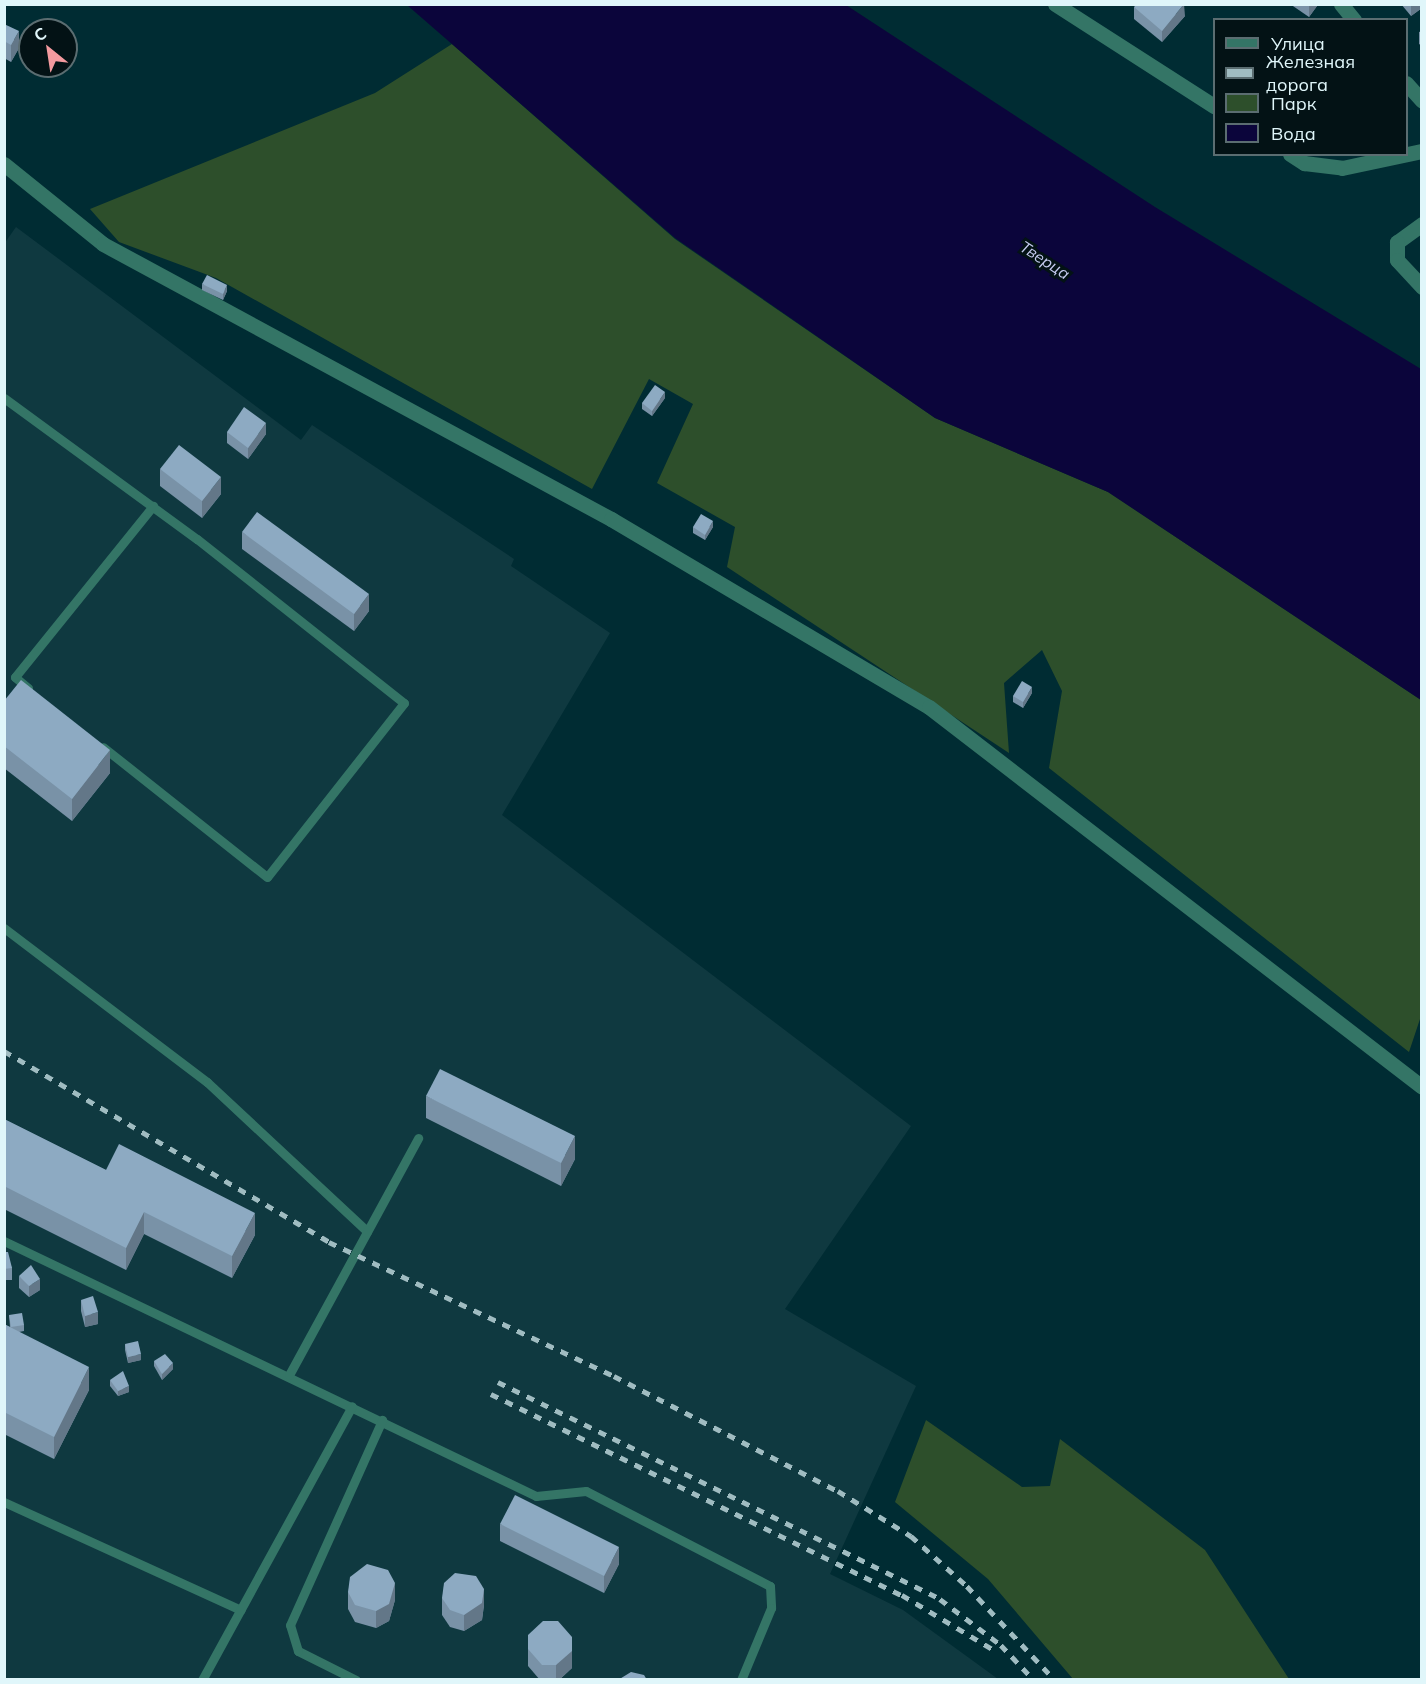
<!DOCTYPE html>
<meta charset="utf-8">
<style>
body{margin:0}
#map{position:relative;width:1426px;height:1684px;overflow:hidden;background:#002c33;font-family:Mulish,sans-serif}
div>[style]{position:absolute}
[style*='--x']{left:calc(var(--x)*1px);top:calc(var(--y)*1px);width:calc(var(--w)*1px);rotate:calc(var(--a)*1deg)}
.built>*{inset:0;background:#0f3940}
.green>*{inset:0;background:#2d4f2b}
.water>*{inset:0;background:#0b053b}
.lane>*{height:9px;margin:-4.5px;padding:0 4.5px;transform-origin:4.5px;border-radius:4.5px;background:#347566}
.street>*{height:15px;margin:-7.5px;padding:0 7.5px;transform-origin:7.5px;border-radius:7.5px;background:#347566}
.rail>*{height:4.5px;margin-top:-2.25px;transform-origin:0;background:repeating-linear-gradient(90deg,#a0bcc1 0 8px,transparent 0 16px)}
.wall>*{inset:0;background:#7992a7}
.shaded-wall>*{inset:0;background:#637788}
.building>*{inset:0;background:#8daac2}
span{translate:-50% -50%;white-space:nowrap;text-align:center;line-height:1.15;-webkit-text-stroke:6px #031215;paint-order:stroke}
.water-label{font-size:16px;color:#c4cbef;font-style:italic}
.frame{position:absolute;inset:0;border:6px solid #e0f6fa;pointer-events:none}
.legend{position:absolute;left:1213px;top:18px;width:195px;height:138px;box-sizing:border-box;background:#031215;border:2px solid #5b6d71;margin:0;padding:8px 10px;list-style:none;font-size:18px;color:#e0f6fa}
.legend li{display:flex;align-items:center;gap:12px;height:30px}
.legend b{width:30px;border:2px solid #5b6d71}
.north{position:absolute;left:18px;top:18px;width:60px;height:60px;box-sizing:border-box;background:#031215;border:2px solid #5b6d71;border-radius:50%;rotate:330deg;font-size:16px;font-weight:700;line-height:24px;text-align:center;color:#e0f6fa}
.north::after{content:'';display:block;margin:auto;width:21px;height:27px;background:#f49a9f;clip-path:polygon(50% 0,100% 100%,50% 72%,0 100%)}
</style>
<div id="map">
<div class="built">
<i style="clip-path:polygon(16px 227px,301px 440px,312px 425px,514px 559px,511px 566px,610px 633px,502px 815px,911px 1126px,785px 1309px,916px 1386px,830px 1574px,903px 1610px,998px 1679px,5px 1680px,4px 244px)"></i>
</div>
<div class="green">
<i style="clip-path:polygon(452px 44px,675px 239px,935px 418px,1108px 492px,1421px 700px,1422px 1013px,1409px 1052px,1049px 768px,1062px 691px,1042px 650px,1004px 683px,1009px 753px,727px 567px,735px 527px,657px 483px,693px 404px,649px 379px,592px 489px,216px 278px,119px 242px,90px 209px,375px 93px)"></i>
<i style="clip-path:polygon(926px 1420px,1022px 1487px,1050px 1486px,1060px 1439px,1205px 1550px,1289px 1679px,1073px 1679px,988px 1579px,895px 1502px)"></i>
</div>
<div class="water">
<i style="clip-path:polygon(407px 5px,846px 5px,1155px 207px,1421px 369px,1421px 700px,1108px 492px,935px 418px,675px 238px)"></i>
</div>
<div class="lane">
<i style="--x:4;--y:398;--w:239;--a:36.2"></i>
<i style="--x:197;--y:539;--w:264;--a:38.4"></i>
<i style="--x:404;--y:703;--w:221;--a:128.2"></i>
<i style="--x:267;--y:877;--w:209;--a:-141.6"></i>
<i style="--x:28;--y:688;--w:17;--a:-140"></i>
<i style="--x:15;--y:677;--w:220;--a:-51.1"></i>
<i style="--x:4;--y:928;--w:255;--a:37.2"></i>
<i style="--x:207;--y:1082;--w:219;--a:43"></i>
<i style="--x:4;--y:1241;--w:590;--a:25.61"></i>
<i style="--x:536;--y:1496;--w:50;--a:-5.7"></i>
<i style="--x:586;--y:1491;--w:207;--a:27.3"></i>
<i style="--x:770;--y:1586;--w:22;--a:87"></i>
<i style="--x:771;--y:1608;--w:78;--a:112.6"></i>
<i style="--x:289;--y:1375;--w:270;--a:-61.4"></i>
<i style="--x:4;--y:1502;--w:260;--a:24.5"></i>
<i style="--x:202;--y:1680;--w:312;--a:-61.3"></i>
<i style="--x:356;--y:1680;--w:65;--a:-153.4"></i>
<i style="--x:298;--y:1651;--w:27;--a:-107"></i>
<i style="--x:290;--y:1625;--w:225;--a:-65.8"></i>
</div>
<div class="street">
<i style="--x:1055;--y:4;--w:189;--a:32.7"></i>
<i style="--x:1341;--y:4;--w:21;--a:51"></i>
<i style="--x:1406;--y:83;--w:24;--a:48"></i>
<i style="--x:1290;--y:154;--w:17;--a:33"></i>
<i style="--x:1304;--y:163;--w:38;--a:7"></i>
<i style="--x:1342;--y:168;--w:82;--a:-12"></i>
<i style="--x:4;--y:164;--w:127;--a:38.9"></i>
<i style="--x:103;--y:244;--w:578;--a:28.43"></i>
<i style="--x:611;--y:519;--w:369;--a:30.6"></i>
<i style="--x:929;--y:707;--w:622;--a:37.62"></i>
<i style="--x:1422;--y:224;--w:31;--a:144"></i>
<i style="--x:1397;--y:242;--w:18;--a:90"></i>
<i style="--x:1397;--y:260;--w:37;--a:47"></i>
</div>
<div class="rail">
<i style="--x:4;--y:1051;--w:377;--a:30.4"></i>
<i style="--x:329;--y:1242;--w:315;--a:25.2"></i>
<i style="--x:614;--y:1376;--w:252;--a:27.2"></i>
<i style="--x:838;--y:1491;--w:86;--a:31.7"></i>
<i style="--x:911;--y:1536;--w:75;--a:41.8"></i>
<i style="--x:967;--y:1586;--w:129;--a:46.9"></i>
<i style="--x:498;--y:1382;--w:492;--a:26.1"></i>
<i style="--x:940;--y:1599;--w:76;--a:37"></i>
<i style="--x:1001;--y:1645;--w:48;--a:46.7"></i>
<i style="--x:491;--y:1394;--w:458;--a:26.1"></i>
<i style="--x:902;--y:1595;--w:107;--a:30.9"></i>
</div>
<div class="wall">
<i style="clip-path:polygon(1290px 4px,1317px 4px,1317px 6px,1309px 17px)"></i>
<i style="clip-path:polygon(1401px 4px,1422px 4px,1422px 8px,1411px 16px)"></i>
<i style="clip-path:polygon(1134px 7px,1185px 16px,1162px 42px,1134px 19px)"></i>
<i style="clip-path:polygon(4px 24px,19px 48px,11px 62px,4px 58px)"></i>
<i style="clip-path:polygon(1422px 31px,1422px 46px,1419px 44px,1419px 32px)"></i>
<i style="clip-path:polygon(1215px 54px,1215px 68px,1213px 67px,1213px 55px)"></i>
<i style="clip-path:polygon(202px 284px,227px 291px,223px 300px,202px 290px)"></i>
<i style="clip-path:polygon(665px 398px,652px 416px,642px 409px,642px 403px)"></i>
<i style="clip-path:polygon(227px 432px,266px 434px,248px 459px,227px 443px)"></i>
<i style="clip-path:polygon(160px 469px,221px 494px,202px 518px,160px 486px)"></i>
<i style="clip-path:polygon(693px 527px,713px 527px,705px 540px,693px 533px)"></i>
<i style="clip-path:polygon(242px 532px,369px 611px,354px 631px,242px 549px)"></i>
<i style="clip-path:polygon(1032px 693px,1023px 708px,1013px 702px,1013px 696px)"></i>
<i style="clip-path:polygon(4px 701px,110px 773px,72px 821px,4px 768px)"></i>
<i style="clip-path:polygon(426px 1096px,575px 1159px,561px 1186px,426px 1118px)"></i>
<i style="clip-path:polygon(4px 1119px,106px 1170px,255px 1235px,232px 1278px,144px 1234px,126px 1270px,4px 1209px)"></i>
<i style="clip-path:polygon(4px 1252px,12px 1268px,12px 1280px,4px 1280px)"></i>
<i style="clip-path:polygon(19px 1276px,40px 1290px,29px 1297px,19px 1288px)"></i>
<i style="clip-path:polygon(81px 1300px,98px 1324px,85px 1327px,81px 1311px)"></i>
<i style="clip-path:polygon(9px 1315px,24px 1325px,24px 1331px,19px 1332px,89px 1390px,54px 1459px,4px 1434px,4px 1324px,10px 1327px)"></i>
<i style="clip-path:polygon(125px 1344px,141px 1360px,128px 1363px,125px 1350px)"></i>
<i style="clip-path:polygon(154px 1361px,173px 1369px,162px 1380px,154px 1366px)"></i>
<i style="clip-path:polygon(110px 1380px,129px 1392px,118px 1396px,110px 1386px)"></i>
<i style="clip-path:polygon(500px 1524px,619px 1564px,604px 1593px,500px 1541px)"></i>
<i style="clip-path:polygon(348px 1592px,395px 1600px,389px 1621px,376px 1628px,355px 1622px,348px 1609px)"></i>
<i style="clip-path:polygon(442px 1598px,484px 1605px,482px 1620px,464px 1631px,450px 1627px,442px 1615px)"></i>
<i style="clip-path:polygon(528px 1635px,572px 1668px,559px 1680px,540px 1680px,528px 1666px)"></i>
</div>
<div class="shaded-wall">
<i style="clip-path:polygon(1184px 4px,1185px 16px,1162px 42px,1162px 31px)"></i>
<i style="clip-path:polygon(1309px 4px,1317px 4px,1317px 6px,1309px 17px)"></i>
<i style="clip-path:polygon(1411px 4px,1422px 4px,1422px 8px,1411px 16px)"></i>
<i style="clip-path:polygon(19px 31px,19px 48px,11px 62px,11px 45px)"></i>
<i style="clip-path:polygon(227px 285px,227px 291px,223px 300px,223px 294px)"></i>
<i style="clip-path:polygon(665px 392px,665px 398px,652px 416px,652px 411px)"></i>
<i style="clip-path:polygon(266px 423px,266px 434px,248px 459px,248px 448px)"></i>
<i style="clip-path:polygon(221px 477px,221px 494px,202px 518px,202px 501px)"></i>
<i style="clip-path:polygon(713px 521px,713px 527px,705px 540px,705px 535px)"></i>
<i style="clip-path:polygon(369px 594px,369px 611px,354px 631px,354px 614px)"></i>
<i style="clip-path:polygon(1032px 687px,1032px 693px,1023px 708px,1023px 702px)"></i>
<i style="clip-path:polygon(110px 750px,110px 773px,72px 821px,72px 799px)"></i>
<i style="clip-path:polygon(575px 1136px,575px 1159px,561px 1186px,561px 1163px)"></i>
<i style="clip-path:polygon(144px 1212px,144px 1234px,126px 1270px,126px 1248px)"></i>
<i style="clip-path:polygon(255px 1213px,255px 1235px,232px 1278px,232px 1256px)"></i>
<i style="clip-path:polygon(40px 1279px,40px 1290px,29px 1297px,29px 1286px)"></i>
<i style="clip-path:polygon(98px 1312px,98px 1324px,85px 1327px,85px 1316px)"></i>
<i style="clip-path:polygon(141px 1354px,141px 1360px,128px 1363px,128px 1357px)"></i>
<i style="clip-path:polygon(173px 1363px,173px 1369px,162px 1380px,162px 1374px)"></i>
<i style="clip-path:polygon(89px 1367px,89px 1390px,54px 1459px,54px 1437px)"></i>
<i style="clip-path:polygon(129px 1386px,129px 1392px,118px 1396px,118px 1391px)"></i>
<i style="clip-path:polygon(619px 1547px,619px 1564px,604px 1593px,604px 1576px)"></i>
<i style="clip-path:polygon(395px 1583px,395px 1600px,389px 1621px,376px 1628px,376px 1611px)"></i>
<i style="clip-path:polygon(484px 1589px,484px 1605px,482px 1620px,464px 1631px,464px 1615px)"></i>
<i style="clip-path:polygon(572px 1637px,572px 1668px,559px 1680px,556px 1680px,556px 1665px)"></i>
</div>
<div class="building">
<i style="clip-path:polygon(1137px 4px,1184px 4px,1162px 31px,1134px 7px)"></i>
<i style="clip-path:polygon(4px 24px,19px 31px,11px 45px,4px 41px)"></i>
<i style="clip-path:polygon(207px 275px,227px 285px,223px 294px,202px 284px)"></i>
<i style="clip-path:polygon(655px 385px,665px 392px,652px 411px,642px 403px)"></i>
<i style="clip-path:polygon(244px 407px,266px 423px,248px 448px,227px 432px)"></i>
<i style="clip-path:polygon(179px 445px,221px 477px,202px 501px,160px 469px)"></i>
<i style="clip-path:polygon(257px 512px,369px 594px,354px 614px,242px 532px)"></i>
<i style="clip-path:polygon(701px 514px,713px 521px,705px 535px,693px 527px)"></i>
<i style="clip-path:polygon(21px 680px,110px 750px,72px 799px,4px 746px,4px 701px)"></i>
<i style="clip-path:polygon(1022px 681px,1032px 687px,1023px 702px,1013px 696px)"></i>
<i style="clip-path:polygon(440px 1069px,575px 1136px,561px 1163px,426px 1096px)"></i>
<i style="clip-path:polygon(4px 1119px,106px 1170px,119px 1144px,255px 1213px,232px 1256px,144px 1212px,126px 1248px,4px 1186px)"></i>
<i style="clip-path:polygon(4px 1252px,8px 1252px,12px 1268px,4px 1269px)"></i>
<i style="clip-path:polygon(31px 1265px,40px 1279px,29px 1286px,19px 1276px)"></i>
<i style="clip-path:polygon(93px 1296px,98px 1312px,85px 1316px,81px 1300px)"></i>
<i style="clip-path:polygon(22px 1313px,24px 1325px,11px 1327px,9px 1315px)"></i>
<i style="clip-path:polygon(4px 1324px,89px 1367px,54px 1437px,4px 1412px)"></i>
<i style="clip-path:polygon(138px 1341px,141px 1354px,128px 1357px,125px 1344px)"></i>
<i style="clip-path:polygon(165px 1354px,173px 1363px,162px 1374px,154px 1361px)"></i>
<i style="clip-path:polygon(123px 1371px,129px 1386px,118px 1391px,110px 1380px)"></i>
<i style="clip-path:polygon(515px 1495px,619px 1547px,604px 1576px,500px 1524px)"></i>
<i style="clip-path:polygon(367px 1564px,388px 1570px,395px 1583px,389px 1604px,376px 1611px,355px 1605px,348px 1592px,350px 1577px)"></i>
<i style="clip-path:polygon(455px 1573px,476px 1576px,484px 1589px,482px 1603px,464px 1615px,450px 1610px,442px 1598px,444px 1583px)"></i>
<i style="clip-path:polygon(543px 1621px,558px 1621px,572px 1637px,572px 1651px,556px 1665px,542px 1665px,528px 1649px,528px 1635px)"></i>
<i style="clip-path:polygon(631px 1672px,644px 1675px,647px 1680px,618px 1680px)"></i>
</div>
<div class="water-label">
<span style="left:1045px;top:260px;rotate:33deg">Тверца</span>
</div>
<div class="frame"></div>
<ul class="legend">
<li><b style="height:8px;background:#347566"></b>Улица</li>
<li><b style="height:8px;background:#a0bcc1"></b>Железная дорога</li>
<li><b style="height:16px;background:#2d4f2b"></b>Парк</li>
<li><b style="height:16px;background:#0b053b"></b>Вода</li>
</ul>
<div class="north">С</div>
</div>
